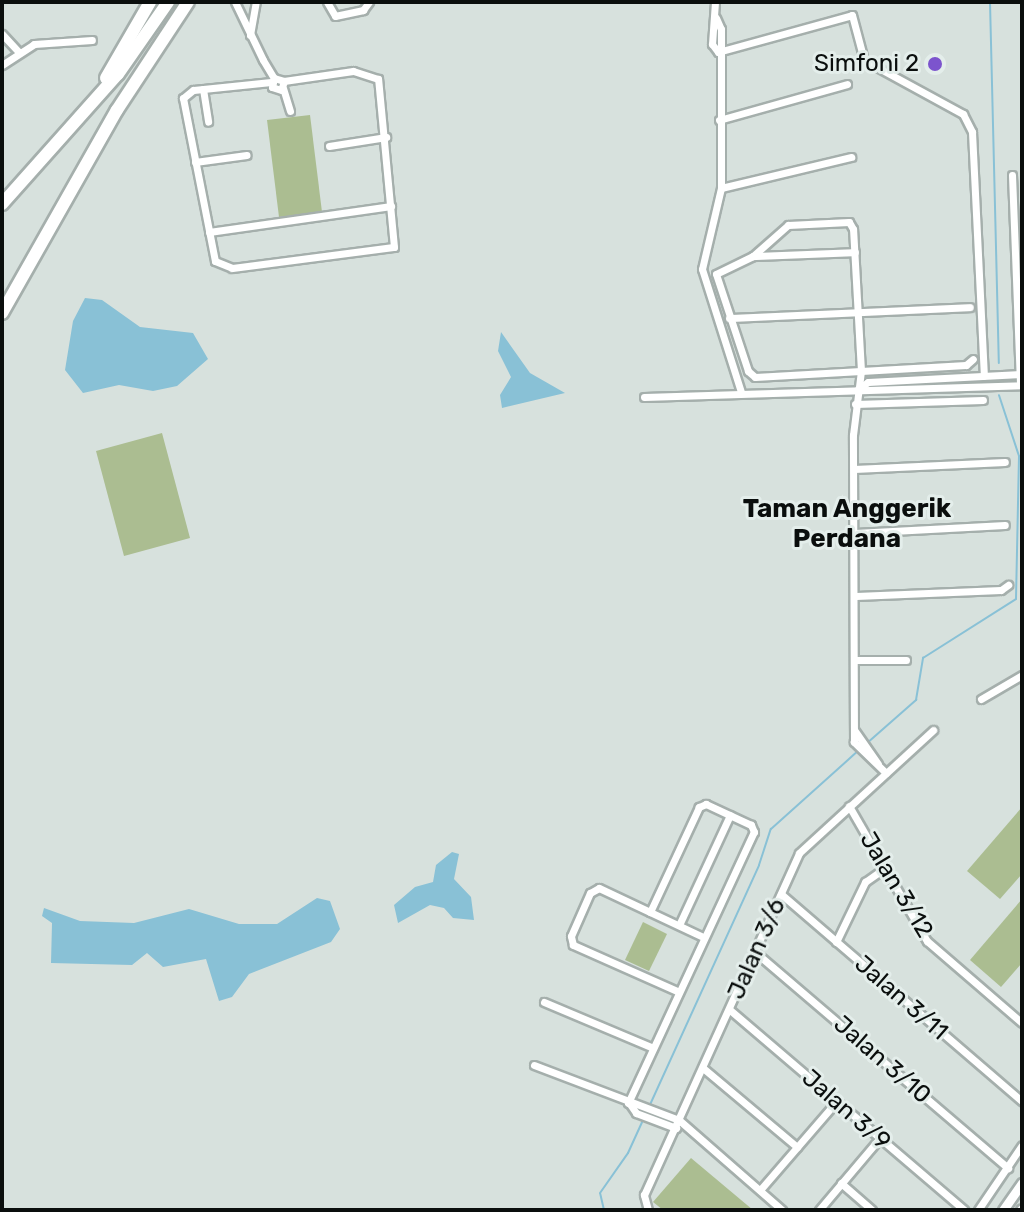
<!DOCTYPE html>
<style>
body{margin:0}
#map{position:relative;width:1024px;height:1212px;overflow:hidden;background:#d7e1dd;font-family:Rubik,sans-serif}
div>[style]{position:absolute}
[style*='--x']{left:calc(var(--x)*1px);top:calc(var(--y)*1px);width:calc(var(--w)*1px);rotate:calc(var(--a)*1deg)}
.green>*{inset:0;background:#abbd91}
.water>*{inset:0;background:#89c1d6}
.stream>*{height:2px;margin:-1px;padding:0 1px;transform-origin:1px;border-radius:1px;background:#89c1d6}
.roads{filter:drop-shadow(2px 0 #a5afac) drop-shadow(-2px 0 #a5afac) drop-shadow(0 2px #a5afac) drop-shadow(0 -2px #a5afac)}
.minor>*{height:7px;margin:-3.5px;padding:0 3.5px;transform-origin:3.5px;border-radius:3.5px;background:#fff}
.tertiary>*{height:9px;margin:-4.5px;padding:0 4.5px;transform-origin:4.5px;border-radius:4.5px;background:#fff}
.motorway>*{height:12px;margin:-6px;padding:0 6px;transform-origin:6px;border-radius:6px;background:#fff}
.dots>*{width:22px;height:22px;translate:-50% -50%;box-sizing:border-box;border:4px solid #e4eeeb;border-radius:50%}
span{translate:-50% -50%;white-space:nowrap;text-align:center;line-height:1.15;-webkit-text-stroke:6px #e4eeeb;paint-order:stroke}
.poi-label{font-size:24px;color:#0a0e0d}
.right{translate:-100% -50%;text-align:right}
.street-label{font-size:24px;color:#0a0e0d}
.neighbourhood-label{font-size:26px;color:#0a0e0d;font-weight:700}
.frame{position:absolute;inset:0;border:4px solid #0a0e0d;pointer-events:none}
</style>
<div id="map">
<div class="green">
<i style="clip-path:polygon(310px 115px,322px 212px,279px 217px,267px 120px)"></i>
<i style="clip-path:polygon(162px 433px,190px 538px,124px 556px,96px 451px)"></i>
<i style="clip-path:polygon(1022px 807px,1022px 874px,1000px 899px,967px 871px)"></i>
<i style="clip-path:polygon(1022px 899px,1022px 963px,1001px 987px,970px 960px)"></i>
<i style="clip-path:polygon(643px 922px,667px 934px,649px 971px,625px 960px)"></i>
<i style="clip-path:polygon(691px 1158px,753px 1210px,663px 1210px,653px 1202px)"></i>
</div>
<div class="water">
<i style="clip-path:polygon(85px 298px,102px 300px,140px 327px,193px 333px,208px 359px,177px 386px,153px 391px,119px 385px,83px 393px,65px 370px,73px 321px)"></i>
<i style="clip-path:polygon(501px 332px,530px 373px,565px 393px,502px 408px,500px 395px,511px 377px,498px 351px)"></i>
<i style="clip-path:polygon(452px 852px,459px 854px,454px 879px,471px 897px,474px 920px,453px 918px,444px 908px,430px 905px,398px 923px,394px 905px,415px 887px,433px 882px,436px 865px)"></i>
<i style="clip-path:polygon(317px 898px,330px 901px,340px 929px,331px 942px,249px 974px,232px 997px,219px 1001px,206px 959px,163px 967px,147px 953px,132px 965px,51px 963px,52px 923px,42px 916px,44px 908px,80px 921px,134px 923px,189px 909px,239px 924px,277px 924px)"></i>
</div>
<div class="stream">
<i style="--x:990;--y:2;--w:361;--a:88.6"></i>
<i style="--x:866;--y:744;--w:67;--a:-41.3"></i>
<i style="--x:916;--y:700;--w:43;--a:-80.5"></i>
<i style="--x:923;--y:658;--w:110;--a:-32.4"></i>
<i style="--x:1016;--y:599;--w:143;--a:-88.8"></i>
<i style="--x:1019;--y:456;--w:64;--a:-108.2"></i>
<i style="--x:604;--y:1210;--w:17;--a:-103"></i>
<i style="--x:600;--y:1193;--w:49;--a:-55"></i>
<i style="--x:628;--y:1153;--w:316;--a:-65.5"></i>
<i style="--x:759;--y:865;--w:38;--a:-72"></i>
<i style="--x:771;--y:829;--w:117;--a:-41.9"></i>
</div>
<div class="roads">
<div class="minor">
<i style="--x:235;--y:2;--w:64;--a:64.2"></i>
<i style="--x:263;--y:60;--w:21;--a:59"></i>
<i style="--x:274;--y:78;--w:10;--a:17"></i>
<i style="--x:284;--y:81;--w:9;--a:108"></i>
<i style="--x:281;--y:90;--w:9;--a:-162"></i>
<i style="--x:272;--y:87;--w:9;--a:-77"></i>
<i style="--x:327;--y:2;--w:16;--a:60"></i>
<i style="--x:335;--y:16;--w:29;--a:-12"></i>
<i style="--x:363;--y:10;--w:10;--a:-53"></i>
<i style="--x:715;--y:2;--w:42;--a:94.1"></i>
<i style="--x:712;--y:44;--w:10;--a:53"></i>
<i style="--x:716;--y:18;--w:12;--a:66"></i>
<i style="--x:721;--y:29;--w:159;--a:90"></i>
<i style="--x:721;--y:188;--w:83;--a:103.2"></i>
<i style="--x:702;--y:269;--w:129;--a:72.4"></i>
<i style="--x:2;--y:34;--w:23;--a:47"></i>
<i style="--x:250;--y:35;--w:34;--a:-80"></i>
<i style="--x:718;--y:52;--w:139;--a:-15.4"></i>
<i style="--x:852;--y:15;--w:47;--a:75.1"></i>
<i style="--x:864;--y:60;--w:113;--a:28.6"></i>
<i style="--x:963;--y:114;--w:20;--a:63"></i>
<i style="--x:972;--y:132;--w:244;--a:87.2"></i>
<i style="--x:2;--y:65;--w:38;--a:-33"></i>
<i style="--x:34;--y:44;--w:58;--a:-3.9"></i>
<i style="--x:271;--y:82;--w:78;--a:174.1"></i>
<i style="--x:193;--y:90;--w:13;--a:141"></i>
<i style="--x:183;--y:98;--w:166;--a:78.9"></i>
<i style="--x:215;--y:261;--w:18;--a:22"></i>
<i style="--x:232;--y:268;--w:163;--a:-7.4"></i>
<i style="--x:394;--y:247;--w:169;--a:-95.4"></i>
<i style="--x:378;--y:79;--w:26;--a:-162"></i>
<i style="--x:353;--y:71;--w:70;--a:171.8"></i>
<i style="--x:283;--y:88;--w:24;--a:73"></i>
<i style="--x:203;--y:89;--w:33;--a:81"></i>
<i style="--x:719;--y:120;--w:133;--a:-15.7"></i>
<i style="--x:329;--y:146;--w:58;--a:-9"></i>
<i style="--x:195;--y:162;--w:52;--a:-7.7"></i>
<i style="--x:1012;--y:175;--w:210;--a:87.8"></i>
<i style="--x:721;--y:188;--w:134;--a:-13.4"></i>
<i style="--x:209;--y:232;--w:184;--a:-8.1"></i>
<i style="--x:753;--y:256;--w:102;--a:-2.2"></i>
<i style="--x:729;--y:318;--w:241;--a:-2.6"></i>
<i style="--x:858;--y:389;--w:12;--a:-35"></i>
<i style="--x:868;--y:382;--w:153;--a:-3"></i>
<i style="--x:644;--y:397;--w:378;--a:-1.8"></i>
<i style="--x:855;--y:404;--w:128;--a:-1.8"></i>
<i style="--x:854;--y:469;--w:151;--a:-2.7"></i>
<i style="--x:855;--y:533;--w:150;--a:-3.1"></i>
<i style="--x:856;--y:596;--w:145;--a:-2.4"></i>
<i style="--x:1001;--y:590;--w:9;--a:-36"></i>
<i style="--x:856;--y:660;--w:50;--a:0"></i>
<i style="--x:981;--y:699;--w:48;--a:-30.3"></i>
<i style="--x:855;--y:731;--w:40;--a:55.1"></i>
<i style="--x:886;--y:773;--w:45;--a:-135.9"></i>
<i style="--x:854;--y:742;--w:307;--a:-90.2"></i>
<i style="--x:853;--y:435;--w:64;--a:-82.9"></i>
<i style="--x:861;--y:371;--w:142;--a:-93.2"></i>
<i style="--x:853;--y:229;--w:8;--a:-120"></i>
<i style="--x:849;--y:222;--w:61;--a:177.2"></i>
<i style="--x:788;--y:225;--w:47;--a:138.5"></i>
<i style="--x:753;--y:256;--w:41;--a:154.1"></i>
<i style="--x:716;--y:274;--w:102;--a:71.7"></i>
<i style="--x:748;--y:371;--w:9;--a:41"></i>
<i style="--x:755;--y:377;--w:106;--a:-3.2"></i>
<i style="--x:861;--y:371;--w:105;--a:-3.3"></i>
<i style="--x:966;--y:365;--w:9;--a:-41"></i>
<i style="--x:849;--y:806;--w:156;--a:60"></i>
<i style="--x:927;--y:941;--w:125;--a:40.8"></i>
<i style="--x:781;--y:894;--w:318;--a:40.7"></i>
<i style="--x:679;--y:925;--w:121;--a:-65.1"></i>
<i style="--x:836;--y:942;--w:67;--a:-64.2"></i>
<i style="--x:865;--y:882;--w:24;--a:-35"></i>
<i style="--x:755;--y:952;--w:333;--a:40.5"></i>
<i style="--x:677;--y:991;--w:114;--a:-156.1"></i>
<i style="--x:573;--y:945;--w:9;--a:-103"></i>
<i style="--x:571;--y:936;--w:47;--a:-66.2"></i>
<i style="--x:590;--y:893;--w:10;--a:-29"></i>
<i style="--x:599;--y:888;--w:113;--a:25.2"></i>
<i style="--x:544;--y:1002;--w:116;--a:22.8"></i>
<i style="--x:730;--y:1010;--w:308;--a:40.5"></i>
<i style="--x:534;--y:1065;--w:155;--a:20.8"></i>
<i style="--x:679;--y:1120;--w:137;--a:41.1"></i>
<i style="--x:703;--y:1068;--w:123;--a:40"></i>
<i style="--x:628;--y:1103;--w:299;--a:-65.1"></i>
<i style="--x:754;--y:832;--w:8;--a:-113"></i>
<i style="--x:751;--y:825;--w:50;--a:-155"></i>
<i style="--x:706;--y:804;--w:8;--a:157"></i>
<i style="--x:699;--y:807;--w:116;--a:115"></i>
<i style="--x:630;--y:1104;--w:11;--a:56"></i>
<i style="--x:636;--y:1113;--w:43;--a:20.6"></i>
<i style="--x:841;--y:1183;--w:41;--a:41.1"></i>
<i style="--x:760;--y:1190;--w:116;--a:-49.2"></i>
<i style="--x:648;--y:1210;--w:16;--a:-105"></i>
<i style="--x:644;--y:1195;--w:375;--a:-65.6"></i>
<i style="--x:799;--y:853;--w:182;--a:-42.5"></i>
<i style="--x:819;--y:1210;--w:93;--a:-49.8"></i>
<i style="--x:978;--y:1210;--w:78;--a:-55.9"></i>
</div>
<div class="tertiary">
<i style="--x:1003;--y:1210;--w:33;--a:-55"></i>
<i style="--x:1021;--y:1210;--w:1;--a:-45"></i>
</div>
<div class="motorway">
<i style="--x:106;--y:78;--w:88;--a:-59.9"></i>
<i style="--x:2;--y:204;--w:174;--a:-48.3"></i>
<i style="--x:118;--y:74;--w:88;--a:-55.2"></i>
<i style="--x:2;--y:313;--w:233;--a:-60.5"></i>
<i style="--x:117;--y:110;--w:129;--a:-56.7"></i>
</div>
</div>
<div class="dots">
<i style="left:935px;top:64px;background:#7c54cd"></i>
</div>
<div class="poi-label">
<span class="right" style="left:919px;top:64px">Simfoni 2</span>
</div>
<div class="street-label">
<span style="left:896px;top:885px;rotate:59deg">Jalan 3/12</span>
<span style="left:757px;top:949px;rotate:-66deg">Jalan 3/6</span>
<span style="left:901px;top:998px;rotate:41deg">Jalan 3/11</span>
<span style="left:882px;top:1060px;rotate:41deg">Jalan 3/10</span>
<span style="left:846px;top:1110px;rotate:41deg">Jalan 3/9</span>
</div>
<div class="neighbourhood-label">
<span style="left:847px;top:524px">Taman Anggerik<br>Perdana</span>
</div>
<div class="frame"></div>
</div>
